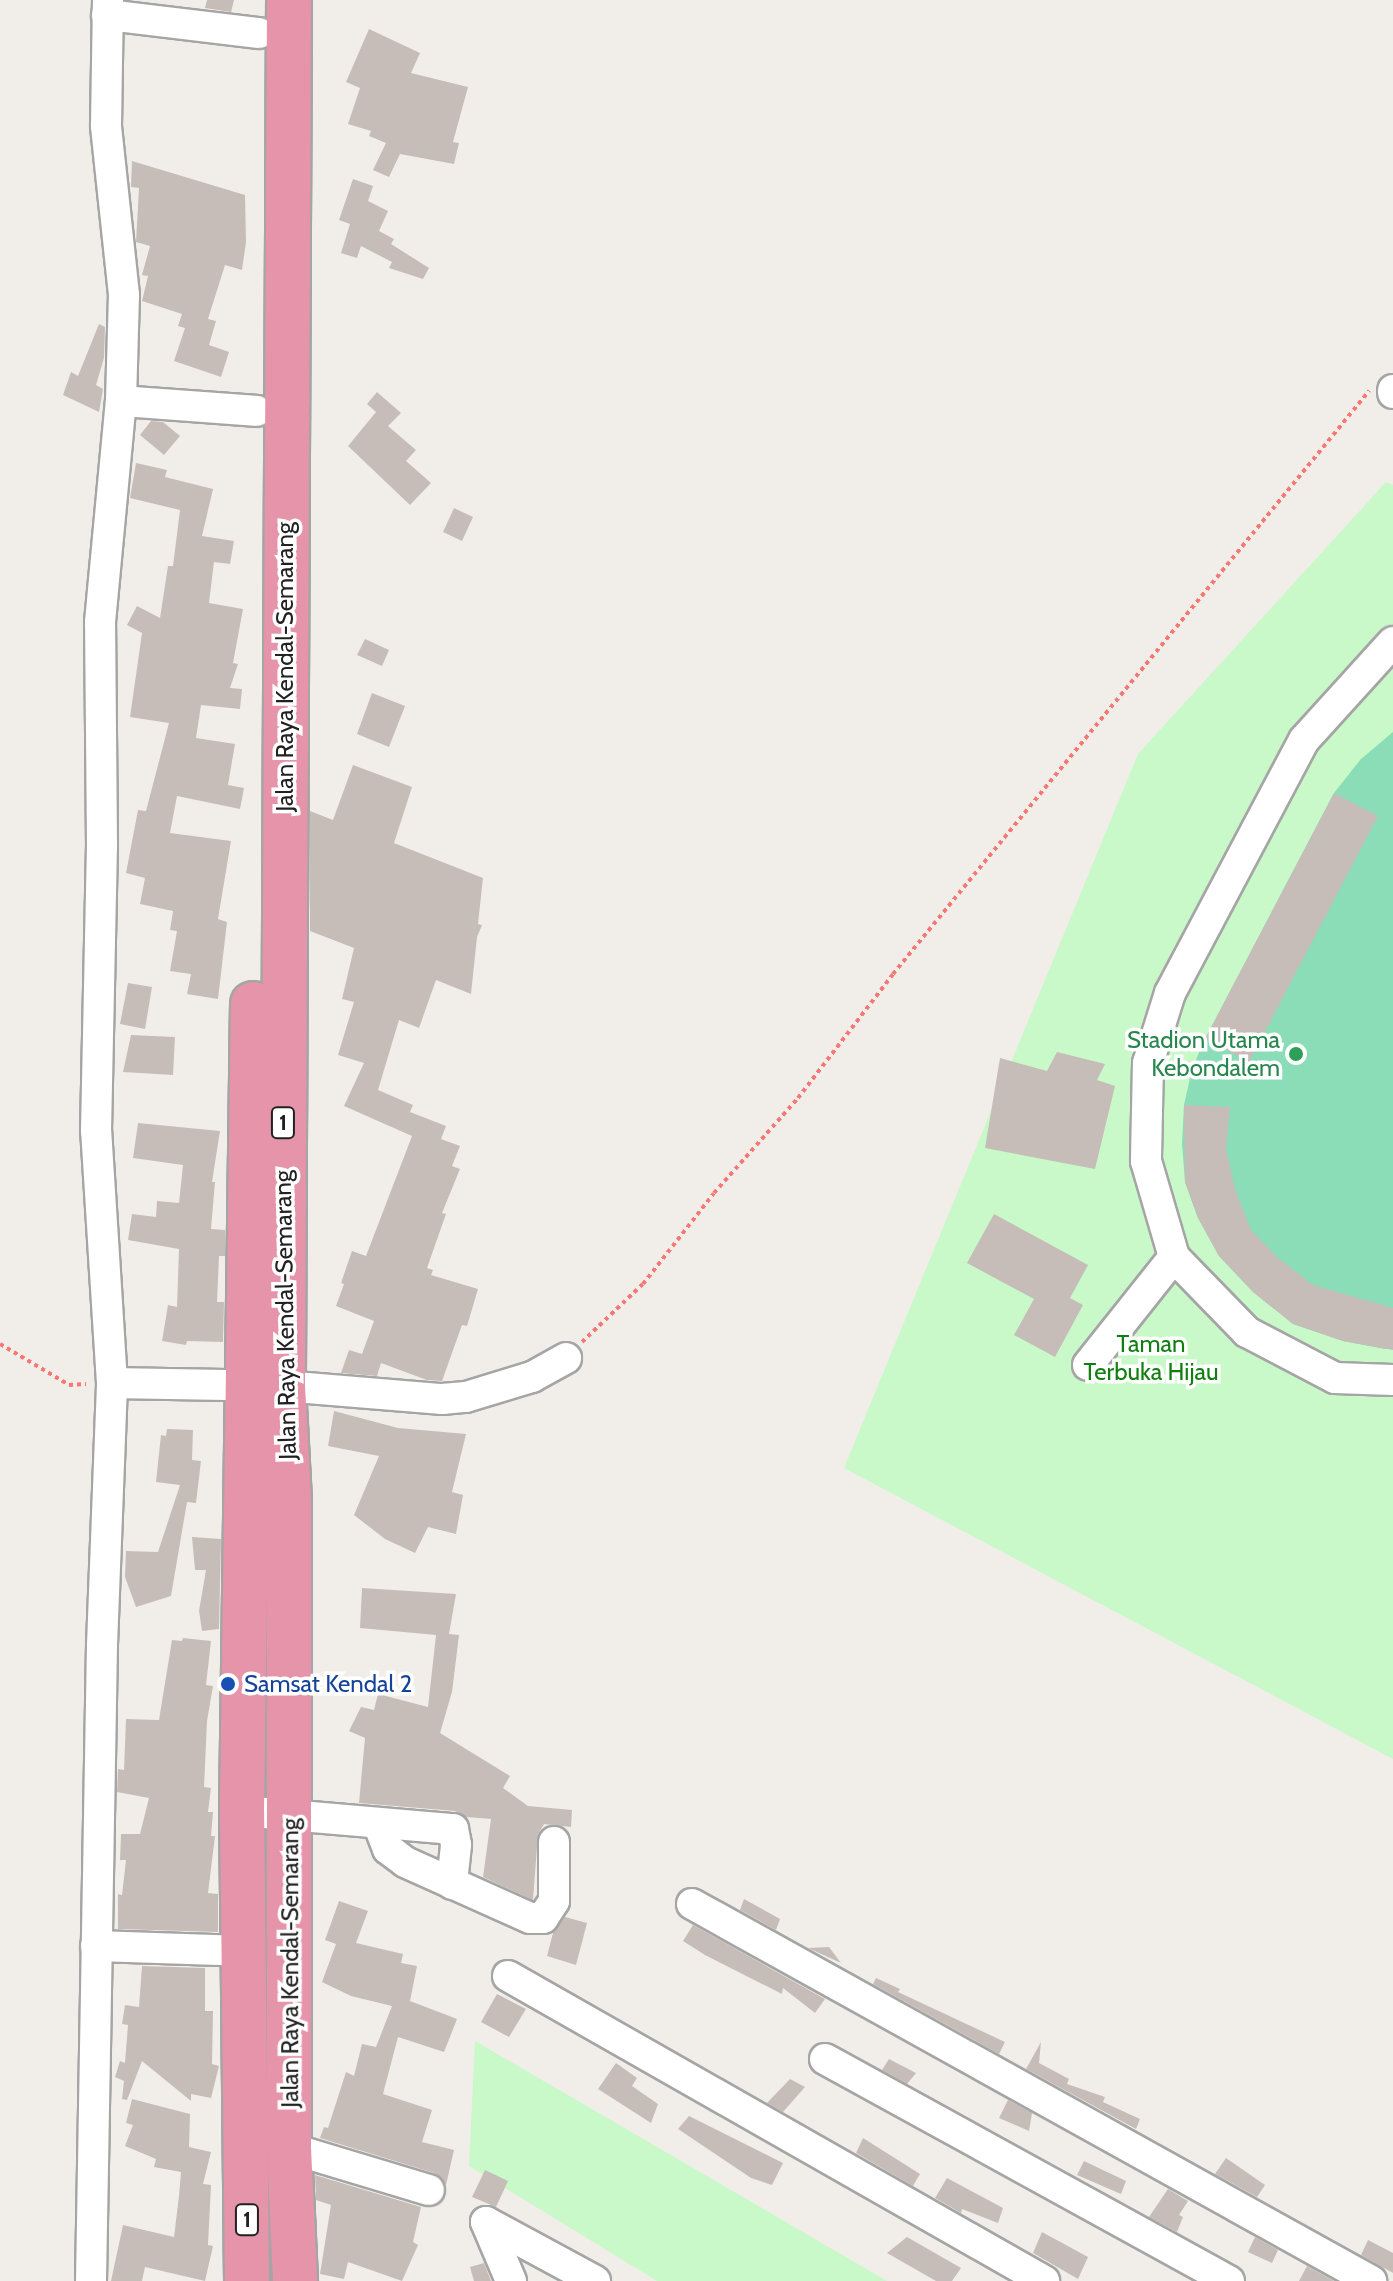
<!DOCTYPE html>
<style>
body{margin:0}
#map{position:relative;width:1393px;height:2281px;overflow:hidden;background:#f1eee9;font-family:Cabin,sans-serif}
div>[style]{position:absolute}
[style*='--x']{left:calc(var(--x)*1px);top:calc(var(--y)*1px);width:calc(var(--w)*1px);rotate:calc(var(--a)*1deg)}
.park>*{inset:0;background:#c9f8c9}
.pitch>*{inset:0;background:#8addb6}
.building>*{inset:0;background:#c6bdb8}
.path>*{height:4px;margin-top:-2px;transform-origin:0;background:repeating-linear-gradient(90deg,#f67875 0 4px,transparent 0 8px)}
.roads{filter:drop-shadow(2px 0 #a5a5a5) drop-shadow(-2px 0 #a5a5a5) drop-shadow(0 2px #a5a5a5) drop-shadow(0 -2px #a5a5a5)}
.minor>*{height:30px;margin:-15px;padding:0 15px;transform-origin:15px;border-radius:15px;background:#fff}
.highway>*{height:44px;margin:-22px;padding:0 22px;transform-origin:22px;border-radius:22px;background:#e594aa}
.dots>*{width:22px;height:22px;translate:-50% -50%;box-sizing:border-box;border:4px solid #fff;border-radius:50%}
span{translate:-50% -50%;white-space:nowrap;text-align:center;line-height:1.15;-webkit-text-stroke:7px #fff;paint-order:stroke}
.shield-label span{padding:2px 6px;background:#fff;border:2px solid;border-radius:6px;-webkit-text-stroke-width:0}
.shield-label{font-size:22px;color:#212121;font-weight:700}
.street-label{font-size:24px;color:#212121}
.leisure-label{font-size:24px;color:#27864d}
.right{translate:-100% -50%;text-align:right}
.park-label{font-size:24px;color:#0f800f}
.transit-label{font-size:24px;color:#164399}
.left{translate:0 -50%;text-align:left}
</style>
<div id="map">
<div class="park">
<i style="clip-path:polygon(1386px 482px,1393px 485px,1393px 1759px,844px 1468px,1138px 754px)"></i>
<i style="clip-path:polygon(475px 2041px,887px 2281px,657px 2281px,469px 2166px)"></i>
</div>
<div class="pitch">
<i style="clip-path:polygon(1393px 732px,1393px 1348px,1385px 1349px,1343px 1341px,1293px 1324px,1253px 1292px,1219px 1256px,1198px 1218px,1185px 1182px,1182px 1143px,1184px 1105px,1192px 1069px,1205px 1039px,1334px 793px,1361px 759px)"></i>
</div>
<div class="building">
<i style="clip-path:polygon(207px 0,234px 0,231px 12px,205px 8px)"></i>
<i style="clip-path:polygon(369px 29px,420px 53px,411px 73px,468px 87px,453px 142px,459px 143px,454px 164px,400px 154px,389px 177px,373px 170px,386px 143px,369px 136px,371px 131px,348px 124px,360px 88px,346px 82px)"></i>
<i style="clip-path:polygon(132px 161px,245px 195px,246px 242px,242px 270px,225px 265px,208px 319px,216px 321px,209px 345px,229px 352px,221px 377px,174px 361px,185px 328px,178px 326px,182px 314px,142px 301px,148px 276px,142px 275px,150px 246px,136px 242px,139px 188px,131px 187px)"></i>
<i style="clip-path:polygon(353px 179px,373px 186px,368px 201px,388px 211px,379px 231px,394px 239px,391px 244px,429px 268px,423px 279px,389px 268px,392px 262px,361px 246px,357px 258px,341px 253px,350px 224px,339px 220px)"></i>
<i style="clip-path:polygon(99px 324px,105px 327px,104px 358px,96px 385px,103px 389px,99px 412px,63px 395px,71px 372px,78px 376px)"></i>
<i style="clip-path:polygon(377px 392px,401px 413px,388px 426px,416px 450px,406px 461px,431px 483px,410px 505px,348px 446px,376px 412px,367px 404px)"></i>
<i style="clip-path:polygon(151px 421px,163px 422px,180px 436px,164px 455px,140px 435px)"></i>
<i style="clip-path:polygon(136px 463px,167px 470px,165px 477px,213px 489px,202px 536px,234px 541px,230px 564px,214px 562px,209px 603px,243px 609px,233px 663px,238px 664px,230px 688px,242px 689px,240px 709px,201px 705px,196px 738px,235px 744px,228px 785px,244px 788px,240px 809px,177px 796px,170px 833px,231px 841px,218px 919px,227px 922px,218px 999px,187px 994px,191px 974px,170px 971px,177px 931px,170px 930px,173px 911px,140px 904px,145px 878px,126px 873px,138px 810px,146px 811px,169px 723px,130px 717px,142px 633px,127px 625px,137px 606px,160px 618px,168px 566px,173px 566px,180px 510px,130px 498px)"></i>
<i style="clip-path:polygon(454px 508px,473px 517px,462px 541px,443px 532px)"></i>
<i style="clip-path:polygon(365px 639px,389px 650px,382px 666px,357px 655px)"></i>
<i style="clip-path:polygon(372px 693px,405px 706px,389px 747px,357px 734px)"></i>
<i style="clip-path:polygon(353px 765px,412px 787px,394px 843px,483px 878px,478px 924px,482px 925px,477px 937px,471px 994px,436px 980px,419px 1028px,399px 1020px,378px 1090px,413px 1105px,410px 1112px,446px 1126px,441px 1139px,460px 1146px,452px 1166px,460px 1169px,442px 1213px,446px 1214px,427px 1268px,433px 1270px,431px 1275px,478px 1289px,467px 1326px,462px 1325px,442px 1381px,427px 1380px,381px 1363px,377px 1376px,341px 1373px,349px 1350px,362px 1354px,374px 1321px,336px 1306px,344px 1284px,341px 1283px,352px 1251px,366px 1256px,412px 1136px,344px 1106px,364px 1063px,338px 1055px,354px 1002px,342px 999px,354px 948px,310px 931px,310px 811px,333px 820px)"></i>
<i style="clip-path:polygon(1334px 793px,1378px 816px,1249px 1062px,1205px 1039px)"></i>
<i style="clip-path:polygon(128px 983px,152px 987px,145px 1029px,120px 1024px)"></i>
<i style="clip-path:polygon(131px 1035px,175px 1037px,173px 1075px,123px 1072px)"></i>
<i style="clip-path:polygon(1057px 1052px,1105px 1064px,1097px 1080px,1115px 1086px,1095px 1169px,985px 1148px,1000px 1058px,1047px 1071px)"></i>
<i style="clip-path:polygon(1184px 1105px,1230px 1107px,1226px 1149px,1235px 1189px,1251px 1230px,1278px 1258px,1313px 1285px,1393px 1308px,1393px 1350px,1343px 1341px,1293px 1324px,1253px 1292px,1219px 1256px,1198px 1218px,1185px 1182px)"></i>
<i style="clip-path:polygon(138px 1123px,220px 1131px,212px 1182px,215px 1182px,211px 1229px,225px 1230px,225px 1256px,219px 1256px,217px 1302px,224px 1302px,223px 1342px,187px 1341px,186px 1345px,162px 1341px,168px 1305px,177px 1307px,179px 1249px,128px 1240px,132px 1214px,156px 1217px,157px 1201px,179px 1203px,183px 1165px,133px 1158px)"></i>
<i style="clip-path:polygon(994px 1214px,1088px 1265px,1070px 1298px,1083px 1305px,1055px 1357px,1014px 1335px,1034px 1299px,967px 1263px)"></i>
<i style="clip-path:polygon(334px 1411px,398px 1428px,466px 1434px,452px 1492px,463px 1495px,456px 1534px,428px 1527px,415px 1553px,385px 1539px,354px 1515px,379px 1456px,328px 1446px)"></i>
<i style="clip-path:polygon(167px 1429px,193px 1430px,192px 1460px,201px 1461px,196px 1503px,187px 1502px,171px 1596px,136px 1607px,125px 1577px,126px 1551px,158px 1552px,180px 1485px,156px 1482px,161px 1435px,166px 1436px)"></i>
<i style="clip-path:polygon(192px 1537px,221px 1539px,219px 1629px,202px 1631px,199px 1611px,206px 1570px,195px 1570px)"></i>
<i style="clip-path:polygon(362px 1588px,456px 1594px,449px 1634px,459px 1635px,452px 1692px,440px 1733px,510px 1776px,503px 1788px,528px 1806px,572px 1810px,571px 1827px,544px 1824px,538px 1834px,533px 1900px,483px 1877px,491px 1819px,466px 1817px,455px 1811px,359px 1803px,365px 1738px,349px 1731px,361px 1707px,374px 1710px,378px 1694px,428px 1707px,436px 1635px,360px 1628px)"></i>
<i style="clip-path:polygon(183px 1638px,211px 1641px,206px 1685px,213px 1686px,207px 1721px,204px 1787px,211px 1788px,208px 1812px,213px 1812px,211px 1836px,215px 1836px,208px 1893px,218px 1894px,218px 1932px,118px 1929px,118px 1894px,122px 1895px,126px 1860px,120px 1860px,121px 1834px,140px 1834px,149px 1798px,117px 1792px,118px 1769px,124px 1770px,126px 1719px,159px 1720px,172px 1640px,182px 1641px)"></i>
<i style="clip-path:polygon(744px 1899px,780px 1919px,776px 1930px,740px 1910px)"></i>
<i style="clip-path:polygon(339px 1901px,368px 1911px,356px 1943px,403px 1954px,401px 1963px,417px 1966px,410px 2001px,457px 2019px,444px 2052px,398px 2037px,383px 2094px,432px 2110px,422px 2142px,454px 2150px,446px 2185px,434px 2173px,320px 2138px,324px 2127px,328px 2128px,346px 2072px,354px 2076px,362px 2044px,376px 2047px,392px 2006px,351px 1996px,322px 1982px,336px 1944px,325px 1940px)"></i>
<i style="clip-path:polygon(565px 1917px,587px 1923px,576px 1965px,547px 1956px,553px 1933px)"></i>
<i style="clip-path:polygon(693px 1925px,825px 1999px,815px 2013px,783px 1988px,782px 1994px,705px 1955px,683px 1941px)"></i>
<i style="clip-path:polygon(829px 1947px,841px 1963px,808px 1948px)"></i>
<i style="clip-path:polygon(142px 1966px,205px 1968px,205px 2011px,213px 2011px,212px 2064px,219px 2066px,211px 2098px,191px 2094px,191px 2101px,142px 2061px,127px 2100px,122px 2099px,124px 2081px,115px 2077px,120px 2061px,125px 2063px,128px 2025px,122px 2024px,125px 2005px,139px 2007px)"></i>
<i style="clip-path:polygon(876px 1978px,900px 1989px,898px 1992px,1005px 2042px,999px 2054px,873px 1984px)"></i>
<i style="clip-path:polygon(497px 1994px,526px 2009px,509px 2037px,481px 2022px)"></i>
<i style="clip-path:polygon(1041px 2042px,1039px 2063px,1069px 2079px,1067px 2084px,1105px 2097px,1103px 2102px,1140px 2119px,1136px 2129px,1026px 2069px)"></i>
<i style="clip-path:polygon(889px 2059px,916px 2073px,907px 2084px,882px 2070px)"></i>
<i style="clip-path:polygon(616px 2063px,637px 2078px,632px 2086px,658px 2104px,651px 2123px,598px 2089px)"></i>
<i style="clip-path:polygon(790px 2079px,805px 2087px,783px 2112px,767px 2103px)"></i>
<i style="clip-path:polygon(132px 2099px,190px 2114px,189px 2147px,211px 2152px,203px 2184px,211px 2185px,208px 2245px,213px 2246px,205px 2281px,145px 2267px,142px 2281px,111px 2281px,123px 2225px,174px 2237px,179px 2196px,181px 2172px,154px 2167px,156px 2159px,125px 2146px,133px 2125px,126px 2123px)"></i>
<i style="clip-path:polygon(1008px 2100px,1032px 2113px,1029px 2131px,999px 2118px)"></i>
<i style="clip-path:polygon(689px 2116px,783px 2163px,772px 2185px,751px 2178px,678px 2129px)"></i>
<i style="clip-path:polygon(863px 2138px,920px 2174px,913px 2186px,856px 2153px)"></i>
<i style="clip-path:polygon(1226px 2158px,1265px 2185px,1257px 2197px,1215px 2174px)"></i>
<i style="clip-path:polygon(1084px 2161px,1126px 2181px,1121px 2194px,1077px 2175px)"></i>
<i style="clip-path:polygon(485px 2170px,508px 2181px,496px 2207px,472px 2197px)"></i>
<i style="clip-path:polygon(315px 2175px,421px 2207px,413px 2242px,418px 2245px,402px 2281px,348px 2262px,344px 2279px,320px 2274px,331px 2205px,316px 2200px)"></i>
<i style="clip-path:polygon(947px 2178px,1003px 2208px,998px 2223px,962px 2209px,961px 2213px,935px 2198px)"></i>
<i style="clip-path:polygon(1168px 2189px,1188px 2201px,1179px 2215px,1183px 2217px,1177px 2232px,1149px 2217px)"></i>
<i style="clip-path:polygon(1042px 2232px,1088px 2257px,1078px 2279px,1033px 2253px)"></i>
<i style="clip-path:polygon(907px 2237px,961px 2268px,952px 2281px,936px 2281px,887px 2253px)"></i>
<i style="clip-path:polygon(1255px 2237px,1278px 2250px,1272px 2263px,1248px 2252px)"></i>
<i style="clip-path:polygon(1368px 2240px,1393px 2253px,1393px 2273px,1361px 2255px)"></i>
<i style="clip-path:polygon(484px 2263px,491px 2281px,474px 2281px,470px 2267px)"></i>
<i style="clip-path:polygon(1307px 2266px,1334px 2281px,1299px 2281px)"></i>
</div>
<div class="path">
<i style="--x:582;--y:1342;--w:84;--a:-43.6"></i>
<i style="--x:643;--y:1284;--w:115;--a:-52"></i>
<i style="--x:714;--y:1193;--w:127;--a:-48.5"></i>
<i style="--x:798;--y:1098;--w:156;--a:-52.5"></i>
<i style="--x:893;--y:974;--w:753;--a:-50.77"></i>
<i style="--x:0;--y:1344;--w:80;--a:30.7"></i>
<i style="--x:69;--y:1385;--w:17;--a:-3"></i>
</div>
<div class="roads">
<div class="minor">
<i style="--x:107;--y:15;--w:153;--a:6.8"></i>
<i style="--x:1393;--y:390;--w:3;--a:90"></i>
<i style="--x:121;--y:401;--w:136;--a:4.2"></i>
<i style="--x:1393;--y:642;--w:132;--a:132.2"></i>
<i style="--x:1304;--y:740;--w:286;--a:117.9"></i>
<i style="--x:1170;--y:993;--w:73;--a:107.4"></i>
<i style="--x:1148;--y:1063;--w:98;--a:91.2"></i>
<i style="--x:1146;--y:1161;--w:100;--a:73.7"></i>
<i style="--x:1174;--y:1257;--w:105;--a:45.8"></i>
<i style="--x:1247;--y:1332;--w:99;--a:27.6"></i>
<i style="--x:1335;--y:1378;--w:58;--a:2"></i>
<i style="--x:1088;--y:1365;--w:138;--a:-51.5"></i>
<i style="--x:112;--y:1383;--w:171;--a:1"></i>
<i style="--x:283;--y:1386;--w:160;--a:4.7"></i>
<i style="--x:442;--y:1399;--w:24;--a:-5"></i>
<i style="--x:466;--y:1397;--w:69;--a:-16.9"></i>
<i style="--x:532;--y:1377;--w:39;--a:-29"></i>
<i style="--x:242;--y:1811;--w:212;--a:4.9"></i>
<i style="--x:453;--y:1829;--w:16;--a:79"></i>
<i style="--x:456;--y:1845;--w:39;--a:96"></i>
<i style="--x:378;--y:1823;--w:28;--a:69"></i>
<i style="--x:388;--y:1849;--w:21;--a:37"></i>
<i style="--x:405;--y:1862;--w:137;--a:24.1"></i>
<i style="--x:530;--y:1918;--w:13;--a:0"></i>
<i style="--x:543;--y:1918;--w:20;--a:-57"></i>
<i style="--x:554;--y:1901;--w:59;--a:-90"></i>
<i style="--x:692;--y:1904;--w:777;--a:29.04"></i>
<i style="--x:96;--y:1946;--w:147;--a:1.9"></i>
<i style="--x:508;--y:1976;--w:617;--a:29.64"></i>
<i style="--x:825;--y:2059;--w:461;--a:28.8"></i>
<i style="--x:289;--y:2148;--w:146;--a:16.7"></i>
<i style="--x:486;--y:2222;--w:124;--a:28.4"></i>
<i style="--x:486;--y:2222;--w:64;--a:67"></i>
<i style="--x:91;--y:2281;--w:636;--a:-89.01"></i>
<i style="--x:102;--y:1645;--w:262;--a:-87.8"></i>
<i style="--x:112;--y:1383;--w:253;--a:-93.6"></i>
<i style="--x:96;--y:1131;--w:285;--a:-88.8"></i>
<i style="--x:102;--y:846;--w:224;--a:-90.5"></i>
<i style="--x:100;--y:622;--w:222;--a:-84.6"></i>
<i style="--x:121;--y:401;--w:106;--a:-88.4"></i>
<i style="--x:124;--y:295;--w:170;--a:-96.1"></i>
<i style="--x:106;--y:126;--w:126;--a:-89.1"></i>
</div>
<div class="highway">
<i style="--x:289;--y:0;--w:1386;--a:90.25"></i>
<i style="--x:283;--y:1386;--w:113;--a:87"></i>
<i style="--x:289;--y:1499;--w:649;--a:90"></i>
<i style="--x:289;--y:2148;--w:133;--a:87.4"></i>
<i style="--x:247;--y:2281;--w:470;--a:-90.6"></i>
<i style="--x:242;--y:1811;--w:807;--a:-89.22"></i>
</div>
</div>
<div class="dots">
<i style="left:1296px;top:1054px;background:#2e9e5b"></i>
<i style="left:228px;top:1684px;background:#1a4fb4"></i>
</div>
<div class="shield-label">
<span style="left:283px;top:1123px">1</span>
<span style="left:247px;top:2220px">1</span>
</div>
<div class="street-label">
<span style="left:285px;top:667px;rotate:-90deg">Jalan Raya Kendal-Semarang</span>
<span style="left:285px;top:1315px;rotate:-91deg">Jalan Raya Kendal-Semarang</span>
<span style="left:290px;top:1963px;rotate:-90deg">Jalan Raya Kendal-Semarang</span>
</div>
<div class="leisure-label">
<span class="right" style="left:1280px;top:1054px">Stadion Utama<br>Kebondalem</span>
</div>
<div class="park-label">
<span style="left:1151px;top:1358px">Taman<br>Terbuka Hijau</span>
</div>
<div class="transit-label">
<span class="left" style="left:244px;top:1684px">Samsat Kendal 2</span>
</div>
</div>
